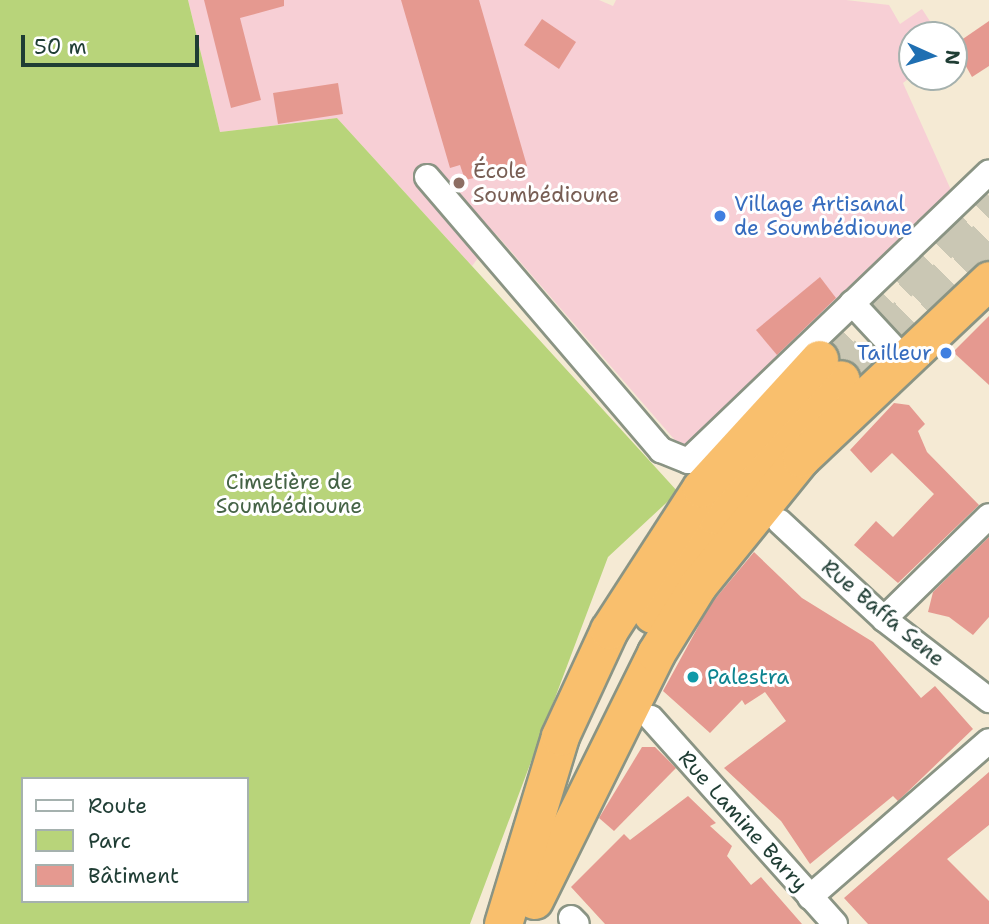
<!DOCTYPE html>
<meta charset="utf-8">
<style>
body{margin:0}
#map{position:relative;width:989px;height:924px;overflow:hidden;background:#f5ead4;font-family:"Shantell Sans",sans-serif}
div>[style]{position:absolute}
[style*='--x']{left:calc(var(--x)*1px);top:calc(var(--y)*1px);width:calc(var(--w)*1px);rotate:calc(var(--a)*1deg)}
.built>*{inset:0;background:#f7cfd5}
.green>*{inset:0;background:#b8d47a}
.building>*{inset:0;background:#e59990}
.highway-tunnel>*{height:37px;margin-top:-18.5px;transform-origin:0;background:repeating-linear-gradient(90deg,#cac7b4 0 37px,transparent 0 55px)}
.roads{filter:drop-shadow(2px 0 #8a9484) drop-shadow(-2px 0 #8a9484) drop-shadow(0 2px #8a9484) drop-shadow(0 -2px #8a9484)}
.minor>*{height:24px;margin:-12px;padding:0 12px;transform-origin:12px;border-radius:12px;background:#fff}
.highway>*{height:37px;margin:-18.5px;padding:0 18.5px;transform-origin:18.5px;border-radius:18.5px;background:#f9bf6d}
.dots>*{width:19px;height:19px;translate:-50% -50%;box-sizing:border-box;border:4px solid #fff;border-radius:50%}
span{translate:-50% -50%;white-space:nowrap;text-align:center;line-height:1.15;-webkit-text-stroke:6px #fff;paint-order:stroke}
.education-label{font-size:21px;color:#785e54}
.left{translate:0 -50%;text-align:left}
.shop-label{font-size:21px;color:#366cbe}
.right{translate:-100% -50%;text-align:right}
.park-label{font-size:21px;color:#456346}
.street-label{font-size:21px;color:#1f3d34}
.culture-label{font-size:21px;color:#0d838f}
.legend{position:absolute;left:21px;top:777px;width:228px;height:126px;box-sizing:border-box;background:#fff;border:2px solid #a5b1ae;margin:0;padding:9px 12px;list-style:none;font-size:21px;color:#1f3d34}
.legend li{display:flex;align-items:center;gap:14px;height:35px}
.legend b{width:35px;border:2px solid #a5b1ae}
.north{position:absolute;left:898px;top:21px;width:70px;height:70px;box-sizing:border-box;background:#fff;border:2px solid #a5b1ae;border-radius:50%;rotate:94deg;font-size:19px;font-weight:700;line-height:28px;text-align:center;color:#1f3d34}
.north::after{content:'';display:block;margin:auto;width:24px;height:32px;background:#1f6fb2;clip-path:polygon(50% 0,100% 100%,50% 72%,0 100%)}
.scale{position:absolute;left:21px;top:35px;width:178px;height:32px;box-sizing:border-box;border:4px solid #1f3d34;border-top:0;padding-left:9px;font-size:21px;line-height:24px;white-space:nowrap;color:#1f3d34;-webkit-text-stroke:5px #fff;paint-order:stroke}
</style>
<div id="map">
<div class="built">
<i style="clip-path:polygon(188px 0,599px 0,613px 6px,616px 0,846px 0,889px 5px,900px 24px,922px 9px,939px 35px,912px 35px,912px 76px,903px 83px,955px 199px,687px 454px,496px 234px,472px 266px,337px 118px,220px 132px)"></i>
</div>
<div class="green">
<i style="clip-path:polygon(evenodd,0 0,188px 0,220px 132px,337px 118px,678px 492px,608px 557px,470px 924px,0 924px,0 0,23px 779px,247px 779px,247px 901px,23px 901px,23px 779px)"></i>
</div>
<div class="building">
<i style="clip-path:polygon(204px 0,284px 0,284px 6px,240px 18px,261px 100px,231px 108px)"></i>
<i style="clip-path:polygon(401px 0,479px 0,527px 166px,465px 180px,460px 165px,450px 168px)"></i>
<i style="clip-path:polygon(542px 19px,576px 42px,559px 69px,524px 45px)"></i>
<i style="clip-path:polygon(989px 21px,989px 66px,972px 77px,954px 45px)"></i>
<i style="clip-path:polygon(338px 83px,343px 114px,278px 124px,273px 93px)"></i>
<i style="clip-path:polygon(820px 277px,836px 298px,777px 355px,756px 330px)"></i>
<i style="clip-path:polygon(989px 316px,989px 385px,953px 352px)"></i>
<i style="clip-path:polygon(894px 403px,909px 405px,925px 424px,918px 431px,927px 452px,979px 505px,898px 583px,854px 545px,876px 521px,893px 537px,934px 494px,892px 453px,871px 473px,850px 450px)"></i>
<i style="clip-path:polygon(989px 537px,989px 617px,973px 635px,949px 617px,928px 612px,933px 592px)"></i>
<i style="clip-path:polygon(754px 552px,802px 598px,873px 642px,921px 698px,935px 686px,973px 729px,898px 801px,893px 796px,810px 864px,781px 821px,724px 768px,786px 721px,765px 692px,745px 705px,742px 700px,710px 733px,663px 691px,710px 605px)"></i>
<i style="clip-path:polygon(642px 747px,655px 747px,676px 768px,614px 831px,599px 818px)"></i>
<i style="clip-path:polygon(989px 772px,989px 825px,947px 859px,989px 901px,989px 924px,868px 924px,844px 898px)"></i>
<i style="clip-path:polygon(688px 796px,716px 823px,710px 826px,732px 846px,727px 856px,751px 885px,761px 877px,802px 924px,605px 924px,571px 887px,624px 834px,630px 840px)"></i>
</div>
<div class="highway-tunnel">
<i style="--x:819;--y:359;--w:236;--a:-43.8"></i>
<i style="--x:841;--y:379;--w:206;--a:-44"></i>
</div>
<div class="roads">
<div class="minor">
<i style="--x:427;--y:177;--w:360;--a:49.4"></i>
<i style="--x:661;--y:450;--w:29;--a:22"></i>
<i style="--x:688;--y:461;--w:417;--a:-43.8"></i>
<i style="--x:852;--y:303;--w:78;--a:47.1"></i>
<i style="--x:780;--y:522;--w:142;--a:43"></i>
<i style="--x:884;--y:619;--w:133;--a:37.6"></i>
<i style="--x:884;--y:619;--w:147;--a:-44.4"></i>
<i style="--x:651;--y:718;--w:276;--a:48.2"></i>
<i style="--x:810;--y:897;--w:237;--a:-41.1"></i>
<i style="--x:571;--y:918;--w:8;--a:45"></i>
</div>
<div class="highway">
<i style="--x:652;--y:614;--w:117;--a:-57.5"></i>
<i style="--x:715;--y:515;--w:185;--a:-47.2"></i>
<i style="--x:534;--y:900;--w:275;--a:-63.7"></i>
<i style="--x:656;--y:653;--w:80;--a:-58.3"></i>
<i style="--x:698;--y:585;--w:164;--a:-51"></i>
<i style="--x:801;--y:458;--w:259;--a:-43.4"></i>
<i style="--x:503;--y:924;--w:196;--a:-73.1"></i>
<i style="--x:560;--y:736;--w:117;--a:-65.2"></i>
<i style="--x:609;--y:630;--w:169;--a:-57.1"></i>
<i style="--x:701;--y:488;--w:175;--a:-47.5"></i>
</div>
</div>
<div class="dots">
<i style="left:459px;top:183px;background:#8d6e63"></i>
<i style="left:720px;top:216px;background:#3f7fe0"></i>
<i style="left:946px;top:353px;background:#3f7fe0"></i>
<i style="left:693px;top:677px;background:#0f9aa8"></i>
</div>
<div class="education-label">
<span class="left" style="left:473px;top:183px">École<br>Soumbédioune</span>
</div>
<div class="shop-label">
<span class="left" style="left:734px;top:216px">Village Artisanal<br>de Soumbédioune</span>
<span class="right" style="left:932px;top:353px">Tailleur</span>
</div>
<div class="park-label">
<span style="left:289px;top:494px">Cimetière de<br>Soumbédioune</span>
</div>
<div class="street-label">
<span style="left:883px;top:613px;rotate:40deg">Rue Baffa Sene</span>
<span style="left:743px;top:821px;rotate:48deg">Rue Lamine Barry</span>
</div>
<div class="culture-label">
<span class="left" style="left:707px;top:677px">Palestra</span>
</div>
<ul class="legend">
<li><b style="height:9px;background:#fff"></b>Route</li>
<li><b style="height:19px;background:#b8d47a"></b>Parc</li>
<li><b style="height:19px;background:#e59990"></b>Bâtiment</li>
</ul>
<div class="north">N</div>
<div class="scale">50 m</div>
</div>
